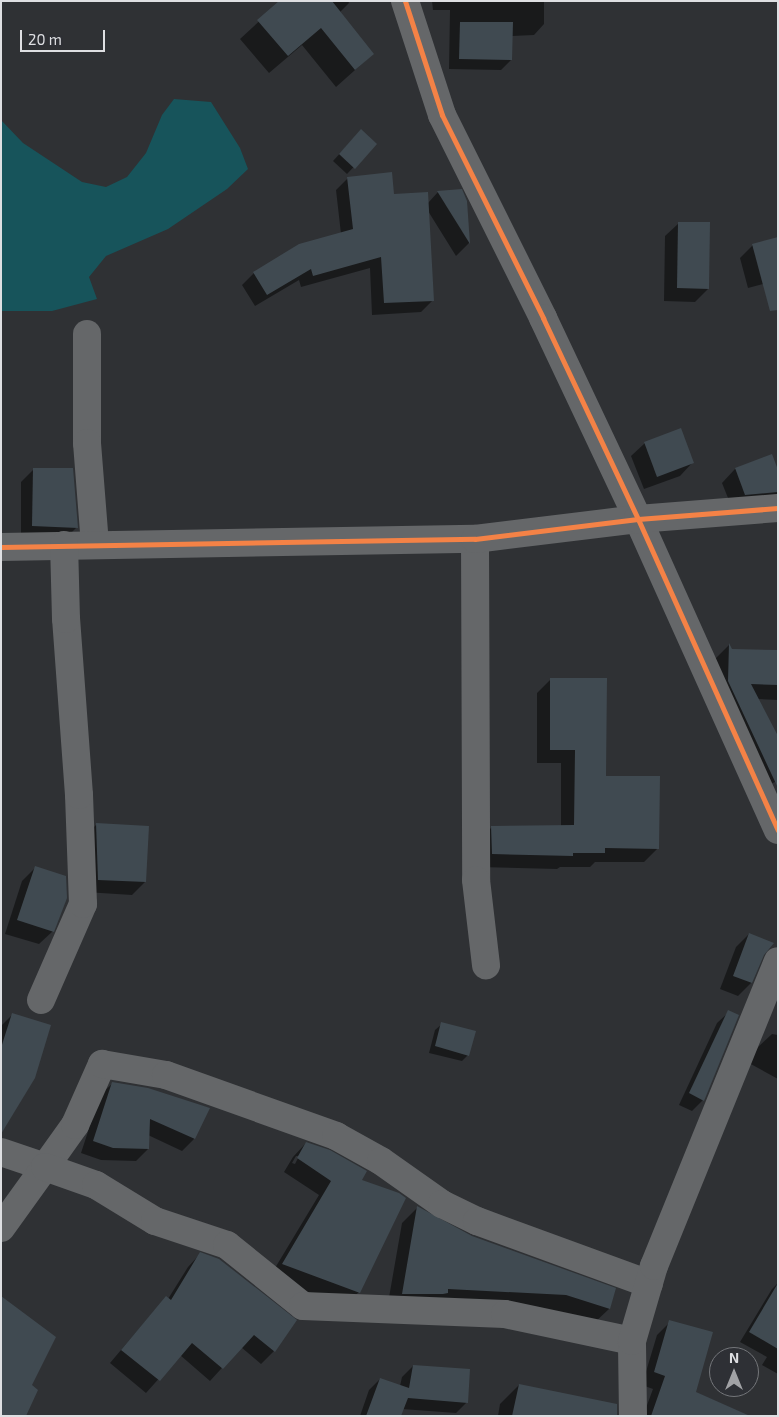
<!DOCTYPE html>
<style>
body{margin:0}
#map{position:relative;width:779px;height:1417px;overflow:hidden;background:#2f3134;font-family:"Exo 2",sans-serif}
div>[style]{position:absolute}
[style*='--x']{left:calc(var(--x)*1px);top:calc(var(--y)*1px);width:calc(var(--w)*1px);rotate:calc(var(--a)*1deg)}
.water>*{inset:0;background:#17545b}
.shadow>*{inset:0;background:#0007}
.building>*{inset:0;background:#404a51}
.minor>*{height:28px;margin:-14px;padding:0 14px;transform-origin:14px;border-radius:14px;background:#656769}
.cycleway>*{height:5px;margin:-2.5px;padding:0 2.5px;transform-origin:2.5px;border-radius:2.5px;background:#f48246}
span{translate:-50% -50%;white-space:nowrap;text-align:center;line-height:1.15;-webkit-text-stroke:4px #2e3035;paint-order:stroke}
.frame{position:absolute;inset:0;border:2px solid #dedfe2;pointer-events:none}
.north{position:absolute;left:709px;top:1347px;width:50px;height:50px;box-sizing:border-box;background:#2e3035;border:1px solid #74767a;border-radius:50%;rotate:0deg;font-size:14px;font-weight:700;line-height:20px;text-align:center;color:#dedfe2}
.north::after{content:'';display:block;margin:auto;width:18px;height:22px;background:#a1a2a5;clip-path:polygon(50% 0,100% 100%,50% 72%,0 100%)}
.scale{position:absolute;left:20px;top:30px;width:85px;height:22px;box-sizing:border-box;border:2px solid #dedfe2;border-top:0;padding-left:6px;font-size:15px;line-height:18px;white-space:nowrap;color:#dedfe2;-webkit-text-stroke:4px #2e3035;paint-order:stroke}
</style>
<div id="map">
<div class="water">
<i style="clip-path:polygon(174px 99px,211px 102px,240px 148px,248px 169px,227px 189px,168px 229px,106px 256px,89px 277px,97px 299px,52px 311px,1px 311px,1px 120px,23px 143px,82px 182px,106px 187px,127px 177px,146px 153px,162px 115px)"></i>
</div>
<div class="shadow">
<i style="clip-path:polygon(281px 1px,348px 1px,349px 3px,340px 12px,373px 54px,336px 87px,302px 45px,269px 73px,240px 39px)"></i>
<i style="clip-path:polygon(432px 1px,544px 1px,544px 24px,534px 35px,512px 36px,511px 60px,501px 70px,449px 69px,450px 10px,433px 10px)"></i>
<i style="clip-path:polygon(355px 137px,375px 144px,347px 174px,333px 161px)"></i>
<i style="clip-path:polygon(348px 178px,393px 196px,428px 203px,438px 192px,461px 191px,466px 201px,469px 243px,456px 256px,428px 211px,433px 300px,421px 312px,372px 315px,370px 268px,301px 287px,299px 280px,255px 306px,242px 285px,254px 273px,341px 234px,336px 190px)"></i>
<i style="clip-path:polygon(679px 223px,708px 289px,695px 302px,664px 301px,665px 236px)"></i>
<i style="clip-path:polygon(753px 245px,778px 280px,748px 288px,740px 258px)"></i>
<i style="clip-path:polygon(645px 443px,693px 462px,680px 476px,644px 489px,631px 456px)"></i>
<i style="clip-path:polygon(771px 456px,778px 473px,778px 495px,732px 508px,722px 483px,735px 469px)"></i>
<i style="clip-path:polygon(33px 470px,77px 527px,64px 540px,21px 538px,21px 482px)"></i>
<i style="clip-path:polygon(729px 645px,731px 650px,778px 651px,778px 700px,757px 699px,777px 781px,756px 791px,714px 660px)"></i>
<i style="clip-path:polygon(551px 679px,605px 777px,658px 848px,644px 862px,595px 862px,590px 867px,560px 867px,557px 869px,478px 867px,478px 841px,492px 827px,561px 826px,561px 763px,537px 763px,537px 693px)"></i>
<i style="clip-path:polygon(96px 825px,145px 882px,132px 895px,85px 892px,83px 838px)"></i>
<i style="clip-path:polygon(35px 868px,53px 931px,39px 944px,5px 934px,22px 881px)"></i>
<i style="clip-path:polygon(749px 934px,762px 954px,751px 983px,738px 996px,720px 989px,736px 947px)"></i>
<i style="clip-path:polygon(729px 1012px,703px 1100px,692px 1111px,679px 1105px,717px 1023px)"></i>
<i style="clip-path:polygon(13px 1014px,1px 1132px,1px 1026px)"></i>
<i style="clip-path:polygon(442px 1024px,468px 1055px,462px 1061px,429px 1053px,435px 1030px)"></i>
<i style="clip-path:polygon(772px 1034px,778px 1035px,778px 1079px,749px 1063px,758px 1047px)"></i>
<i style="clip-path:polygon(113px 1083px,209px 1108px,194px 1139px,182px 1151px,148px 1135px,148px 1149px,136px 1161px,101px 1160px,81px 1153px,100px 1095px)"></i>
<i style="clip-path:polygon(evenodd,306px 1143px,361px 1181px,359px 1292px,345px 1305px,269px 1278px,319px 1195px,284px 1172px,293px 1157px,306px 1143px,296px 1156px,299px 1156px,295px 1164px,292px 1163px,296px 1156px)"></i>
<i style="clip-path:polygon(417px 1208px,471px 1237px,614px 1289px,609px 1309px,593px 1324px,387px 1309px,402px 1223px)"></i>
<i style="clip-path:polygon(200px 1254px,296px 1320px,274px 1351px,261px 1364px,241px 1347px,210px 1381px,180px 1355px,146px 1393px,110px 1363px,154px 1311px,168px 1299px,188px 1267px)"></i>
<i style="clip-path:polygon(778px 1283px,778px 1374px,762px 1365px,767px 1357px,740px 1342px,772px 1289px)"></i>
<i style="clip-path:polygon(670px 1322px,694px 1392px,725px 1416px,643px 1416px,653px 1389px,642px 1385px,657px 1335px)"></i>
<i style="clip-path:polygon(413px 1366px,467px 1402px,456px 1413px,402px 1409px,400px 1416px,360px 1416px,369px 1390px,380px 1379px,400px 1386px,402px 1377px)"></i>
<i style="clip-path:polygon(519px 1385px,578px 1416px,498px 1416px,500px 1404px)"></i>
</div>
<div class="building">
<i style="clip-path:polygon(279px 1px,332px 1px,374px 54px,355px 70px,321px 28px,288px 56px,257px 20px)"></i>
<i style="clip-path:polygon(460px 22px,513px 22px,512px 60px,459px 59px)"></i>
<i style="clip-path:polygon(361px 129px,377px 144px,355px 169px,339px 154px)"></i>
<i style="clip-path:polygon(392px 172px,394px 194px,428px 192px,434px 301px,384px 303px,381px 257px,313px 276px,311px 269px,267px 295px,253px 272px,299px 244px,353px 229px,347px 177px)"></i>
<i style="clip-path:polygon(462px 189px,467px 201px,470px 244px,437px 191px)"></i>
<i style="clip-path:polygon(678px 222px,710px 222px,709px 289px,677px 288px)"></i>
<i style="clip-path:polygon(778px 237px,778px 310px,770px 311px,752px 244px)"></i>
<i style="clip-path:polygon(681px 428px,694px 463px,657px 477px,644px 442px)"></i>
<i style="clip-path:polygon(772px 454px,778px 470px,778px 492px,745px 495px,735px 468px)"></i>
<i style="clip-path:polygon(33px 468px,73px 468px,78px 528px,32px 526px)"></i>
<i style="clip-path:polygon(729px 643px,732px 649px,778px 650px,778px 685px,751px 684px,778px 736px,778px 788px,728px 681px)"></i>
<i style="clip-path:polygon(550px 678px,607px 678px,606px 776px,660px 776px,659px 849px,605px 848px,605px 853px,573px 853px,573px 856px,492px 854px,491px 826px,574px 825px,575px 750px,550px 750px)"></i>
<i style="clip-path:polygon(96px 823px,149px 826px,146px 882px,98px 880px)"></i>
<i style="clip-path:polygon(35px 866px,66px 876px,67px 898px,54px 932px,17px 920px)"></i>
<i style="clip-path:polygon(749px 933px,774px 943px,764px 955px,752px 983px,733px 976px)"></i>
<i style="clip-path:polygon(728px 1010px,739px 1015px,704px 1101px,689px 1093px)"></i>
<i style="clip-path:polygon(12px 1013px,51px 1025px,35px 1078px,1px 1134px,1px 1048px)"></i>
<i style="clip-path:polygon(441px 1022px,476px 1031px,469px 1056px,435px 1046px)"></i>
<i style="clip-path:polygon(112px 1082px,148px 1088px,210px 1108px,195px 1139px,150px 1119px,149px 1149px,113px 1148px,93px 1141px)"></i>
<i style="clip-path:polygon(306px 1142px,330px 1150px,367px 1171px,362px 1180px,399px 1193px,406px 1198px,360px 1293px,282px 1264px,331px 1181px,297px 1158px)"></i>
<i style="clip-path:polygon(417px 1206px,472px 1236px,616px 1288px,610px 1309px,566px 1295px,448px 1289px,448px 1293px,443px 1294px,402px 1294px)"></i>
<i style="clip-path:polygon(200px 1252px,219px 1259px,297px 1320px,275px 1352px,254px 1335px,223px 1369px,192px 1343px,160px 1381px,121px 1350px,166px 1296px,171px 1300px)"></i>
<i style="clip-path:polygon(778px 1283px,778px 1349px,749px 1332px)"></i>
<i style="clip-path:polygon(1px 1296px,56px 1337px,32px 1385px,38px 1390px,26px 1416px,1px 1416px)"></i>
<i style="clip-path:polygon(669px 1320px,713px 1332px,696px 1392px,750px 1416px,651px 1416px,665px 1376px,654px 1372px)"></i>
<i style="clip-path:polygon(413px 1365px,470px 1369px,468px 1403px,408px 1398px,401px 1416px,366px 1416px,380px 1378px,409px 1388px)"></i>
<i style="clip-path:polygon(519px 1384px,617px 1404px,617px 1416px,512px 1416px)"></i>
</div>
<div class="minor">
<i style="--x:405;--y:1;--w:120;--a:72"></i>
<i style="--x:442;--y:115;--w:227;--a:63.5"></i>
<i style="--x:543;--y:318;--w:222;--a:64.7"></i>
<i style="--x:638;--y:519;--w:341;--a:65.8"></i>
<i style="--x:87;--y:334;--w:109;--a:90"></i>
<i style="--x:87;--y:443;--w:101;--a:85.5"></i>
<i style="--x:475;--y:539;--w:341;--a:89.8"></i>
<i style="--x:476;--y:880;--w:86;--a:83.3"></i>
<i style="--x:1;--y:547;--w:474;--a:-1"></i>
<i style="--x:475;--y:539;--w:164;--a:-7"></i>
<i style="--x:638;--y:519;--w:140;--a:-4.5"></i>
<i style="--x:41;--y:1000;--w:105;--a:-66.4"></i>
<i style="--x:83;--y:904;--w:109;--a:-92.1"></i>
<i style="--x:79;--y:795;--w:176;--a:-94.2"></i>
<i style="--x:66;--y:619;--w:74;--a:-91.5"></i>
<i style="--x:1;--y:1152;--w:46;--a:18.8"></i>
<i style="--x:45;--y:1167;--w:52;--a:-54.5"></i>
<i style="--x:75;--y:1125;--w:67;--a:-66.1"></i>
<i style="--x:102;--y:1064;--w:65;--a:9.8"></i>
<i style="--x:166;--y:1075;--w:181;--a:19.7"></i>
<i style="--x:336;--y:1136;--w:51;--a:29.1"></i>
<i style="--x:381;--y:1161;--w:75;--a:35.2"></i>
<i style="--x:442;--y:1204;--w:39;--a:26"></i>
<i style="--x:477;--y:1221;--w:183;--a:20.1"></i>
<i style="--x:1;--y:1228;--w:75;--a:-54.2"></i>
<i style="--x:45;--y:1167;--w:54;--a:19.4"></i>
<i style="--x:96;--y:1185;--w:69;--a:31.4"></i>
<i style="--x:155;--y:1221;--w:76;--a:18.4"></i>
<i style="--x:227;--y:1245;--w:97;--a:38.8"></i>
<i style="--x:303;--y:1306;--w:202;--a:2.3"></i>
<i style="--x:505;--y:1314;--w:130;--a:12"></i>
<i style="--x:633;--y:1416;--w:75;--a:-90.8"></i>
<i style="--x:632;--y:1341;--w:78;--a:-73.7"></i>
<i style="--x:654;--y:1266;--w:329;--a:-67.9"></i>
</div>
<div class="cycleway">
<i style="--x:405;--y:1;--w:120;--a:72"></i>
<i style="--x:442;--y:115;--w:227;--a:63.5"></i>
<i style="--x:543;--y:318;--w:222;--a:64.7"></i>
<i style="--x:638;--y:519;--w:341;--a:65.8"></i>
<i style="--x:1;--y:547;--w:474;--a:-1"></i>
<i style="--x:475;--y:539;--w:164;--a:-7"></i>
<i style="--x:638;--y:519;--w:140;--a:-4.5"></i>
</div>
<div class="frame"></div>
<div class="north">N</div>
<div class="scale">20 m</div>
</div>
